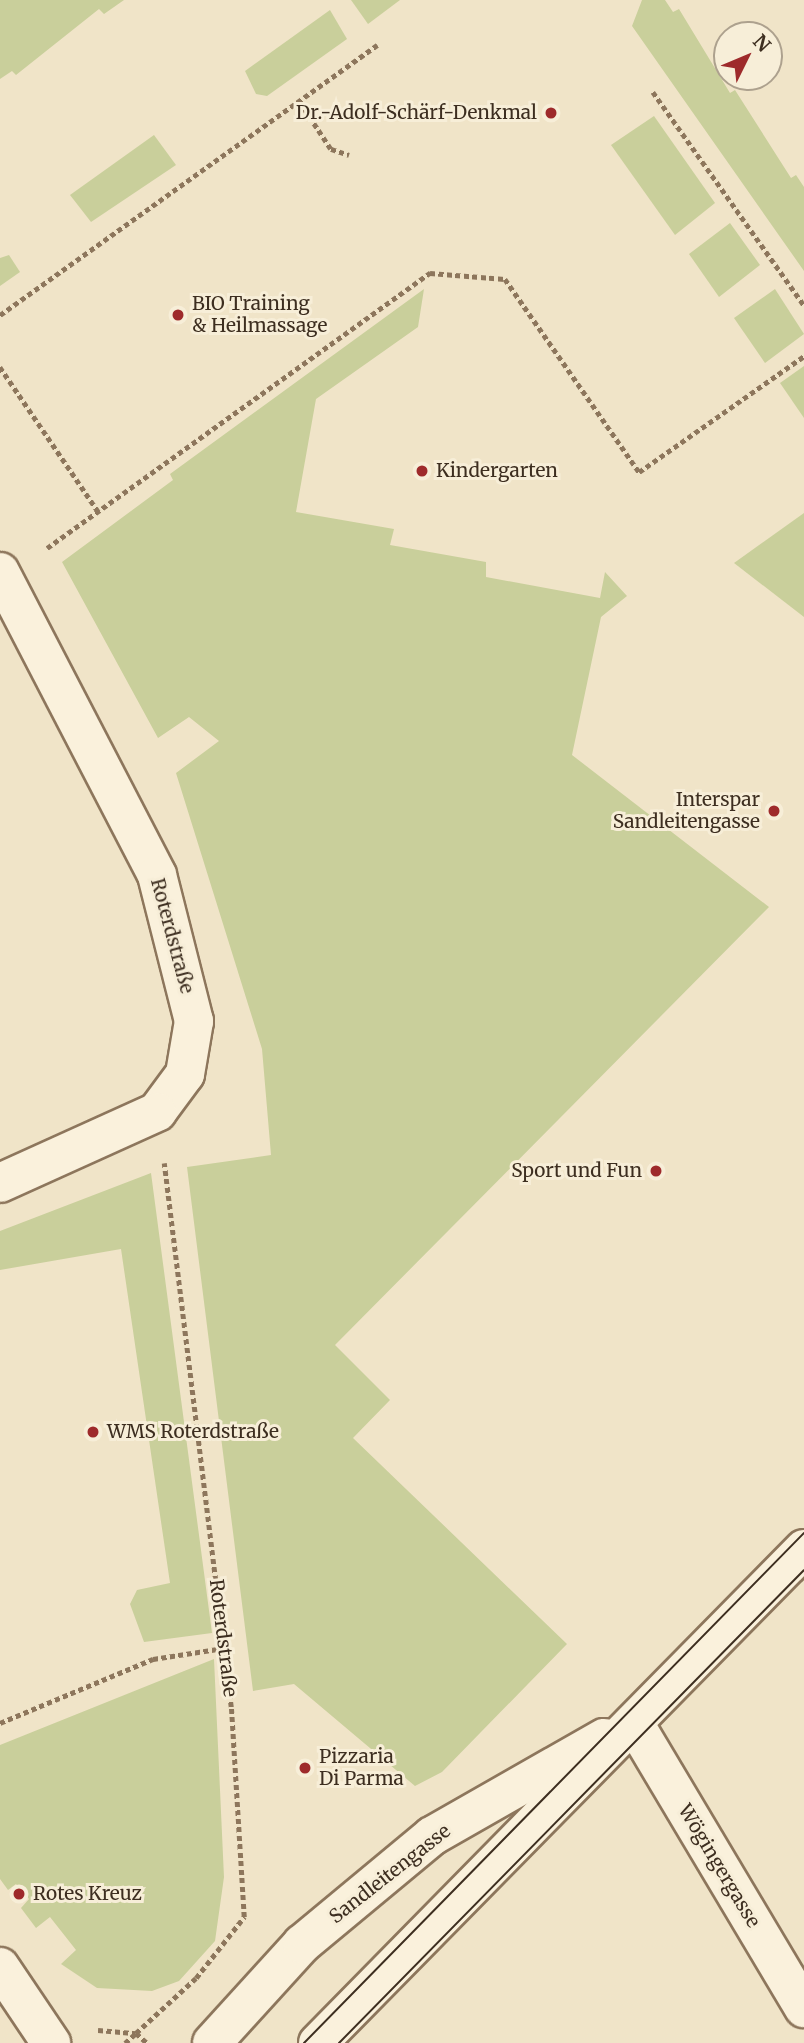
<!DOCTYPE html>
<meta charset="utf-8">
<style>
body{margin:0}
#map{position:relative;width:804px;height:2043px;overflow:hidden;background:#f0e4c8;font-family:Merriweather,serif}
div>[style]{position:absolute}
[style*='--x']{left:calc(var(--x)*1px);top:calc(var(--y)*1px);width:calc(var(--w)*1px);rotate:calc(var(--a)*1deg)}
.green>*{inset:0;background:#c9cf9b}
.path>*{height:4.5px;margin-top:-2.25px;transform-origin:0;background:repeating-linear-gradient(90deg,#8d765c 0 5px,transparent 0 8.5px)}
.roads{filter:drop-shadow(2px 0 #8d765c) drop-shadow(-2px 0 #8d765c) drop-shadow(0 2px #8d765c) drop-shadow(0 -2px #8d765c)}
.minor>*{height:38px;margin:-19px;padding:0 19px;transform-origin:19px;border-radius:19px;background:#faf1dc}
.secondary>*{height:38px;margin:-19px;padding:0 19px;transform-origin:19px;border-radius:19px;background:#faf1dc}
.tram>*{height:2px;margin:-1px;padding:0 1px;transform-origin:1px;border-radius:1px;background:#3d2e20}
.dots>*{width:19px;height:19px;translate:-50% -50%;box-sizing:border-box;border:4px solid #f7eed8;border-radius:50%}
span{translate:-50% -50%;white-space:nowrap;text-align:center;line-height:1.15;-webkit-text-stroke:6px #f7eed8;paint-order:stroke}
.poi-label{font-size:19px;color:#3d2e20}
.right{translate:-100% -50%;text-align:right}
.left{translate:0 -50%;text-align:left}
.street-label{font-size:19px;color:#3d2e20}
.north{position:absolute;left:713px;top:21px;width:70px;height:70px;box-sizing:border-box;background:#f7eed8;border:2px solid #ada18e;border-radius:50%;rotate:47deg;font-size:19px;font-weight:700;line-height:28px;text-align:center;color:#3d2e20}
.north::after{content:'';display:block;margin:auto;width:24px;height:32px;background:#9e2a2b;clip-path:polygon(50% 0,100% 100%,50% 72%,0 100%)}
</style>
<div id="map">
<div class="green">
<i style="clip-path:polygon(0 0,124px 0,104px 14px,99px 9px,16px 75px,12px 71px,0 79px)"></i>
<i style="clip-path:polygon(351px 0,400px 0,368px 24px)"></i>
<i style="clip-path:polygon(642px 0,665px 0,673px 12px,679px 9px,730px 93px,735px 90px,791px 178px,796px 175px,804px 187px,804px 271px,632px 26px)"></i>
<i style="clip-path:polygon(330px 10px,347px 39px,267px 96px,256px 94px,245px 71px)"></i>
<i style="clip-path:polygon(654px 116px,715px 203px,675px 235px,611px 145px)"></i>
<i style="clip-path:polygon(154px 135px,176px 165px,91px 222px,70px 195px)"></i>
<i style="clip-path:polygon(730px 223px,760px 265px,719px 297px,689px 254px)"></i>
<i style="clip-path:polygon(9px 255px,20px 272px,0 286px,0 258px)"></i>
<i style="clip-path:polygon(424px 289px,418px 327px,316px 399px,296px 512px,394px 529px,390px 545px,486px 562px,486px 577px,600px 598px,605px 572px,627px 596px,601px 617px,572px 755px,769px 907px,335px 1345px,390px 1400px,353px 1438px,567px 1644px,442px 1772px,415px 1786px,294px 1684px,253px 1691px,187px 1167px,271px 1155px,262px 1049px,176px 773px,219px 741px,189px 717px,158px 738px,62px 562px,173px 480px,170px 474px)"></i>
<i style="clip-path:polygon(775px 289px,804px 334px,765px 363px,734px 318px)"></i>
<i style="clip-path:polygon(804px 366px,804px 418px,780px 383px)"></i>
<i style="clip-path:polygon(804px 513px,804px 617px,734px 563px)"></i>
<i style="clip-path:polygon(151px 1173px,212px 1633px,144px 1642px,130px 1604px,137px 1590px,170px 1583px,121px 1249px,0 1270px,0 1231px)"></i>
<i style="clip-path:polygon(214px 1659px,224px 1877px,215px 1941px,179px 1981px,152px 1991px,97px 1988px,61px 1964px,76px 1950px,50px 1917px,36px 1928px,21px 1908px,29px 1899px,16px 1884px,8px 1890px,0 1879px,0 1745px)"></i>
</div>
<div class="path">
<i style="--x:653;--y:92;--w:261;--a:54.7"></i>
<i style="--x:300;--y:102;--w:56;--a:56.6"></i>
<i style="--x:331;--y:149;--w:19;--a:18"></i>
<i style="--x:0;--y:315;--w:464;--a:-35.6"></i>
<i style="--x:0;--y:367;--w:178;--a:55.8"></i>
<i style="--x:47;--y:548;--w:472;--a:-35.7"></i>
<i style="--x:430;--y:273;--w:75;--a:4.6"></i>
<i style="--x:505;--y:279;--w:235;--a:55.2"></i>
<i style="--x:639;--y:472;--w:202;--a:-35.1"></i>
<i style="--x:0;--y:1723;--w:166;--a:-22.7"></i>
<i style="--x:153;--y:1659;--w:72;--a:-8.8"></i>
<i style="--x:98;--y:2030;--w:38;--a:5"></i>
<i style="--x:136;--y:2033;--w:81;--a:-42.5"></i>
<i style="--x:196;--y:1978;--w:78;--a:-51.8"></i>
<i style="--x:244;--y:1917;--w:210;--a:-93.5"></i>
<i style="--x:231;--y:1707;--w:548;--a:-97.02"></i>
<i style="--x:125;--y:2043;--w:15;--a:-42"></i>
<i style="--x:136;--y:2033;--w:15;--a:42"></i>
</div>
<div class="roads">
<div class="minor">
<i style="--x:0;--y:572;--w:341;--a:62.6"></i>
<i style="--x:157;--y:875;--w:151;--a:75.8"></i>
<i style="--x:194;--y:1021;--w:54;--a:99.6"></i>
<i style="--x:185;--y:1074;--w:47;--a:126.4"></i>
<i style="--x:157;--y:1112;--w:172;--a:155.7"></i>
<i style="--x:634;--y:1723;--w:332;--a:59.2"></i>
<i style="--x:0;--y:1967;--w:92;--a:56.1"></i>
</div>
<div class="secondary">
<i style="--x:212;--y:2043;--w:134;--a:-47.7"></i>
<i style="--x:302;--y:1944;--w:169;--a:-39.7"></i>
<i style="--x:432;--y:1836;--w:198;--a:-29.7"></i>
<i style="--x:318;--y:2043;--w:693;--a:-45.47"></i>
</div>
</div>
<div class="tram">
<i style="--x:304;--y:2043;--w:714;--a:-45.57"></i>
<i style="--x:339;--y:2043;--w:663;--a:-45.49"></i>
</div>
<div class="dots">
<i style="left:551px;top:113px;background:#9e2a2b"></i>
<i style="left:178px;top:315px;background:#9e2a2b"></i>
<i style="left:422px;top:471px;background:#9e2a2b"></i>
<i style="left:774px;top:811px;background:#9e2a2b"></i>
<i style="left:656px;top:1171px;background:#9e2a2b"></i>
<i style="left:93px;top:1432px;background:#9e2a2b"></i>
<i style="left:305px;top:1768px;background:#9e2a2b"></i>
<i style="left:19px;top:1894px;background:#9e2a2b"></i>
</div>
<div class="poi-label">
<span class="right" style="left:537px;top:113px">Dr.-Adolf-Schärf-Denkmal</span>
<span class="left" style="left:192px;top:315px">BIO Training<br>&amp; Heilmassage</span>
<span class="left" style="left:436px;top:471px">Kindergarten</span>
<span class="right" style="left:760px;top:811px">Interspar<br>Sandleitengasse</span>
<span class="right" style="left:642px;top:1171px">Sport und Fun</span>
<span class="left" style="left:107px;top:1432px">WMS Roterdstraße</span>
<span class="left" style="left:319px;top:1768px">Pizzaria<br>Di Parma</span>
<span class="left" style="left:33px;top:1894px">Rotes Kreuz</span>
</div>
<div class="street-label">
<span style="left:172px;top:936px;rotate:75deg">Roterdstraße</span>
<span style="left:223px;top:1638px;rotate:83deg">Roterdstraße</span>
<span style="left:719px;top:1866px;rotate:59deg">Wögingergasse</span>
<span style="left:390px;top:1874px;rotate:-38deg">Sandleitengasse</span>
</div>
<div class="north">N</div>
</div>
